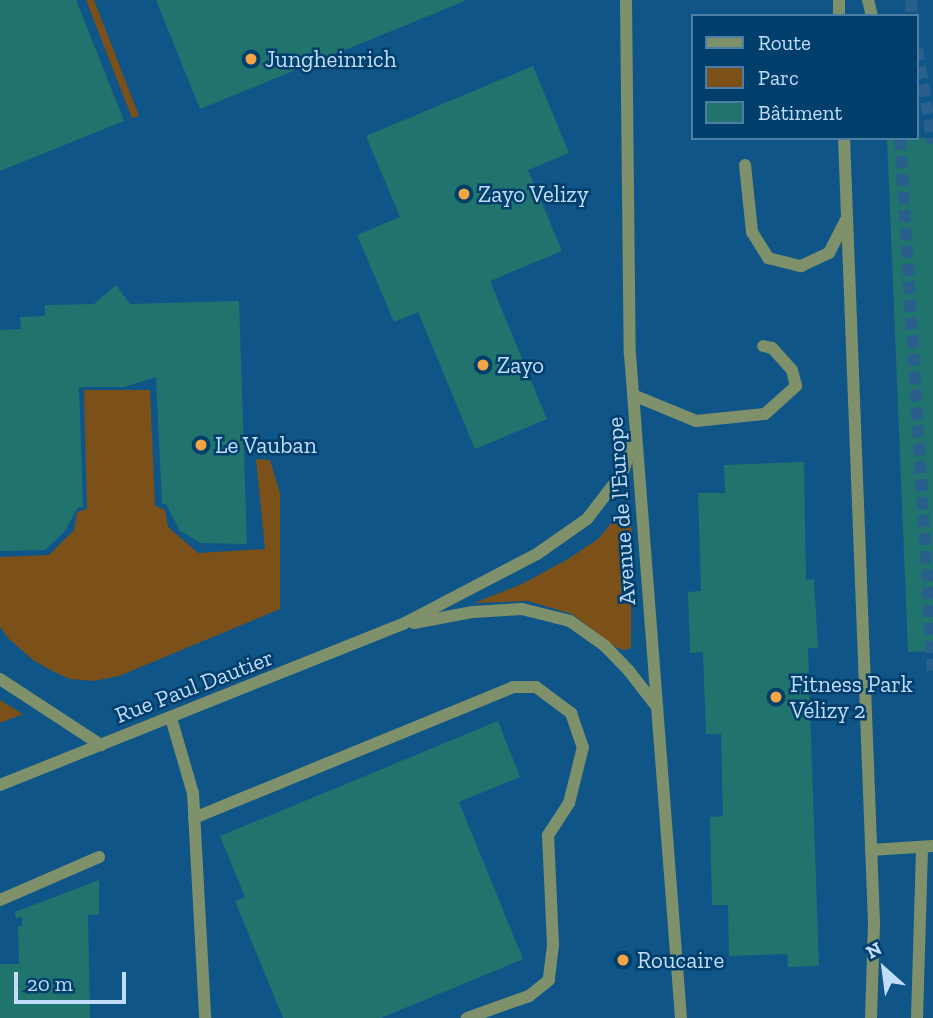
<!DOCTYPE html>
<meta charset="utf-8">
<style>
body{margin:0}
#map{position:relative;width:933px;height:1018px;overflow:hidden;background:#0e4978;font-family:"Zilla Slab",serif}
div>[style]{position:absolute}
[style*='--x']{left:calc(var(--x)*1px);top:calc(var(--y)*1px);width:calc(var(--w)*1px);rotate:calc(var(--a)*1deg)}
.built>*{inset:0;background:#0f5588}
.green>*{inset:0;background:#7b5019}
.building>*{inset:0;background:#21746e}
.minor-tunnel>*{height:12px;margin-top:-6px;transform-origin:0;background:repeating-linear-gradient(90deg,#295f8b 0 12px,transparent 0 18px)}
.minor>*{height:12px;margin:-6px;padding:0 6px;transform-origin:6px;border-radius:6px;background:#7f916b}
.dots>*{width:19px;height:19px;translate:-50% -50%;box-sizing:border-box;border:4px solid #003e6c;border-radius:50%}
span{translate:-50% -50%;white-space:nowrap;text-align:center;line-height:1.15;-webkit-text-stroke:5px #003e6c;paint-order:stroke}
.poi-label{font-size:23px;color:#c1ddf9}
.left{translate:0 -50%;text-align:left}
.street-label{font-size:23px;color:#c1ddf9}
.legend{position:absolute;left:691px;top:14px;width:228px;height:126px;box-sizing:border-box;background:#003e6c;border:2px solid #4d7ea4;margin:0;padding:9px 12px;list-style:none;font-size:21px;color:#c1ddf9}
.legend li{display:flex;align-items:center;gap:14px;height:35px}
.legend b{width:35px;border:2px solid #4d7ea4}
.north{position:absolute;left:849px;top:934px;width:70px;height:70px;-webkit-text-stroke:5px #003e6c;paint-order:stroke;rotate:332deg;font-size:19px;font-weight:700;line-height:28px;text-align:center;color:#c1ddf9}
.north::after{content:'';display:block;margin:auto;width:24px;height:32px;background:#c1ddf9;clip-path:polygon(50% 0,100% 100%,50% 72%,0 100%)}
.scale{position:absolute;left:14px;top:972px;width:112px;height:32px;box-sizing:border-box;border:4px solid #c1ddf9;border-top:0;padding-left:9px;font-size:21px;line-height:24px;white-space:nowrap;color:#c1ddf9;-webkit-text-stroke:5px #003e6c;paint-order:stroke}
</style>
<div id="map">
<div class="built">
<i style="clip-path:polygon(evenodd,0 0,933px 0,933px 1018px,0 1018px,0 0,693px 16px,917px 16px,917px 138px,693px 138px,693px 16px)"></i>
</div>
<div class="green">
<i style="clip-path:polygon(86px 0,94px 0,139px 116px,132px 118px)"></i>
<i style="clip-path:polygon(84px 390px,150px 390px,155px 506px,165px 510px,168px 527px,198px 553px,265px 549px,256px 459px,270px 460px,280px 493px,280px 609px,119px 676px,94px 681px,70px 679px,52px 671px,33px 660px,9px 639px,0 627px,0 557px,49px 555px,74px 530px,77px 512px,87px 509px)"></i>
<i style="clip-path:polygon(628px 516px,632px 530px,631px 648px,624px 650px,615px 647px,572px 614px,528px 601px,474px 603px,522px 584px,568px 559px,598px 539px,613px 521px)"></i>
<i style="clip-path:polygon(0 700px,3px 702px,23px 714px,0 723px)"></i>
</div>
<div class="building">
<i style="clip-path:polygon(0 0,76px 0,124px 121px,0 171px)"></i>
<i style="clip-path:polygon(156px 0,465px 0,465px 1px,200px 109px)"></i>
<i style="clip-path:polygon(533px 66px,569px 153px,528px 170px,562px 251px,490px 281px,547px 419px,475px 449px,418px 312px,394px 322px,357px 235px,400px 217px,366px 136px)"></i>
<i style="clip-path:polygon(887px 138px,933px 138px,933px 651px,908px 652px)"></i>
<i style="clip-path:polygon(116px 285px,130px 304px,239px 301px,247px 544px,201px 543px,180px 531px,166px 504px,162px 504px,156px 377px,124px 387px,79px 387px,83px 507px,78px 507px,65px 531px,45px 550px,0 551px,0 330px,21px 329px,20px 317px,45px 316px,45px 305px,94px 304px)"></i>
<i style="clip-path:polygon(804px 462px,806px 580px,814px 579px,818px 648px,808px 648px,819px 966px,788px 967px,787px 954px,729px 956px,728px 905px,712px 905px,710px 817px,723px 816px,721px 734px,706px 734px,703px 652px,690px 653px,688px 592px,701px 591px,698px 493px,725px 493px,724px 465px)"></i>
<i style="clip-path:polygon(498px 721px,520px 777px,459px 802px,523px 959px,381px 1018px,283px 1018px,235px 901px,245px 897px,220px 836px)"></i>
<i style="clip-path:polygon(99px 880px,99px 914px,88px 915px,90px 1018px,0 1018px,0 964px,19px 964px,18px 926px,22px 926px,22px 917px,16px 918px,15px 912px)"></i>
</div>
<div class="minor-tunnel">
<i style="--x:911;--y:0;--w:16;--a:86"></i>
<i style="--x:917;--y:49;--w:96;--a:80.4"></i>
<i style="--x:900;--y:138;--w:534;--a:86.46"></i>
</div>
<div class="minor">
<i style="--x:626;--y:0;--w:354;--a:89.4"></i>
<i style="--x:630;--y:354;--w:666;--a:85.61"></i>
<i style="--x:839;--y:0;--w:16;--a:90"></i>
<i style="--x:868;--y:0;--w:16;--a:76"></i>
<i style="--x:844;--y:138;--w:786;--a:87.81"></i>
<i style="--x:874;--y:923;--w:95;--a:91.8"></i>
<i style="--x:745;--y:165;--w:67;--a:84"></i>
<i style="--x:752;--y:232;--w:31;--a:58"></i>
<i style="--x:768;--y:258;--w:34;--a:14"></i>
<i style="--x:801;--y:266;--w:31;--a:-25"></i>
<i style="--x:829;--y:253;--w:39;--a:-63"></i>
<i style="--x:633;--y:395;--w:68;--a:22.4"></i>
<i style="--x:696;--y:421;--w:69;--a:-5.8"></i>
<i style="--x:765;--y:414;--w:42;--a:-42.1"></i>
<i style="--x:796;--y:386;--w:16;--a:-104"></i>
<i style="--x:792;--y:370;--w:30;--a:-132"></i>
<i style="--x:772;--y:348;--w:9;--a:-167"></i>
<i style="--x:414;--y:623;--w:60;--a:-10.6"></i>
<i style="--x:473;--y:612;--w:49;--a:-3.5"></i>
<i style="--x:522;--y:609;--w:49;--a:14"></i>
<i style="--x:570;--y:621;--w:43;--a:35.5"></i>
<i style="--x:605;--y:646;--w:35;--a:46"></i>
<i style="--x:629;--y:671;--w:46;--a:52.1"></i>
<i style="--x:0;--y:679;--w:121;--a:33.2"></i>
<i style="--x:171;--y:718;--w:78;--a:73.7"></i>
<i style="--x:193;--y:793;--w:225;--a:86.9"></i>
<i style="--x:0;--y:785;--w:434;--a:-21.8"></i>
<i style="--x:403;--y:624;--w:151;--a:-27.6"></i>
<i style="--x:537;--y:554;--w:61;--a:-35"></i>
<i style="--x:587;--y:519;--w:59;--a:-52.5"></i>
<i style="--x:623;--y:472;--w:33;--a:-72"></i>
<i style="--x:194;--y:818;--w:345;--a:-22.3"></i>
<i style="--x:513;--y:687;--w:23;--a:0"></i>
<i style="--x:536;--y:687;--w:44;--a:36.6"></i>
<i style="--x:571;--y:713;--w:36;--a:71"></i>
<i style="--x:583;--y:747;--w:58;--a:104"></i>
<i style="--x:569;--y:803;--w:38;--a:123"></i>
<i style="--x:548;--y:835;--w:110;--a:87.4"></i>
<i style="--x:553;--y:945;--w:35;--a:97"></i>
<i style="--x:549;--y:980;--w:26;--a:141"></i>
<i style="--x:529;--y:996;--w:66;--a:160.5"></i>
<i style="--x:871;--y:850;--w:62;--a:-3.7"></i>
<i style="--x:0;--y:900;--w:108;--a:-23.5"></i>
<i style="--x:917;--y:1018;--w:171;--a:-88.3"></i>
</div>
<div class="dots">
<i style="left:251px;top:59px;background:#f3a443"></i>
<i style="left:464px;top:194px;background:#f3a443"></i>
<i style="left:483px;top:365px;background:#f3a443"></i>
<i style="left:201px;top:445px;background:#f3a443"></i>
<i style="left:776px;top:697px;background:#f3a443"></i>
<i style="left:623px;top:960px;background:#f3a443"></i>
</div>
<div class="poi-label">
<span class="left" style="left:265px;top:59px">Jungheinrich</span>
<span class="left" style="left:478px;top:194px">Zayo Velizy</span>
<span class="left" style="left:497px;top:365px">Zayo</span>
<span class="left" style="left:215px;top:445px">Le Vauban</span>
<span class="left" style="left:790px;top:697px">Fitness Park<br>Vélizy 2</span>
<span class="left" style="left:637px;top:960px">Roucaire</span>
</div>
<div class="street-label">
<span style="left:621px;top:511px;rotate:-94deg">Avenue de l'Europe</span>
<span style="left:194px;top:686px;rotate:-21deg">Rue Paul Dautier</span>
</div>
<ul class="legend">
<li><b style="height:9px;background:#7f916b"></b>Route</li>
<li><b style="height:19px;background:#7b5019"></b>Parc</li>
<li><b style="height:19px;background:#21746e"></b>Bâtiment</li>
</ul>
<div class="north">N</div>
<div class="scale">20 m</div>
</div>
